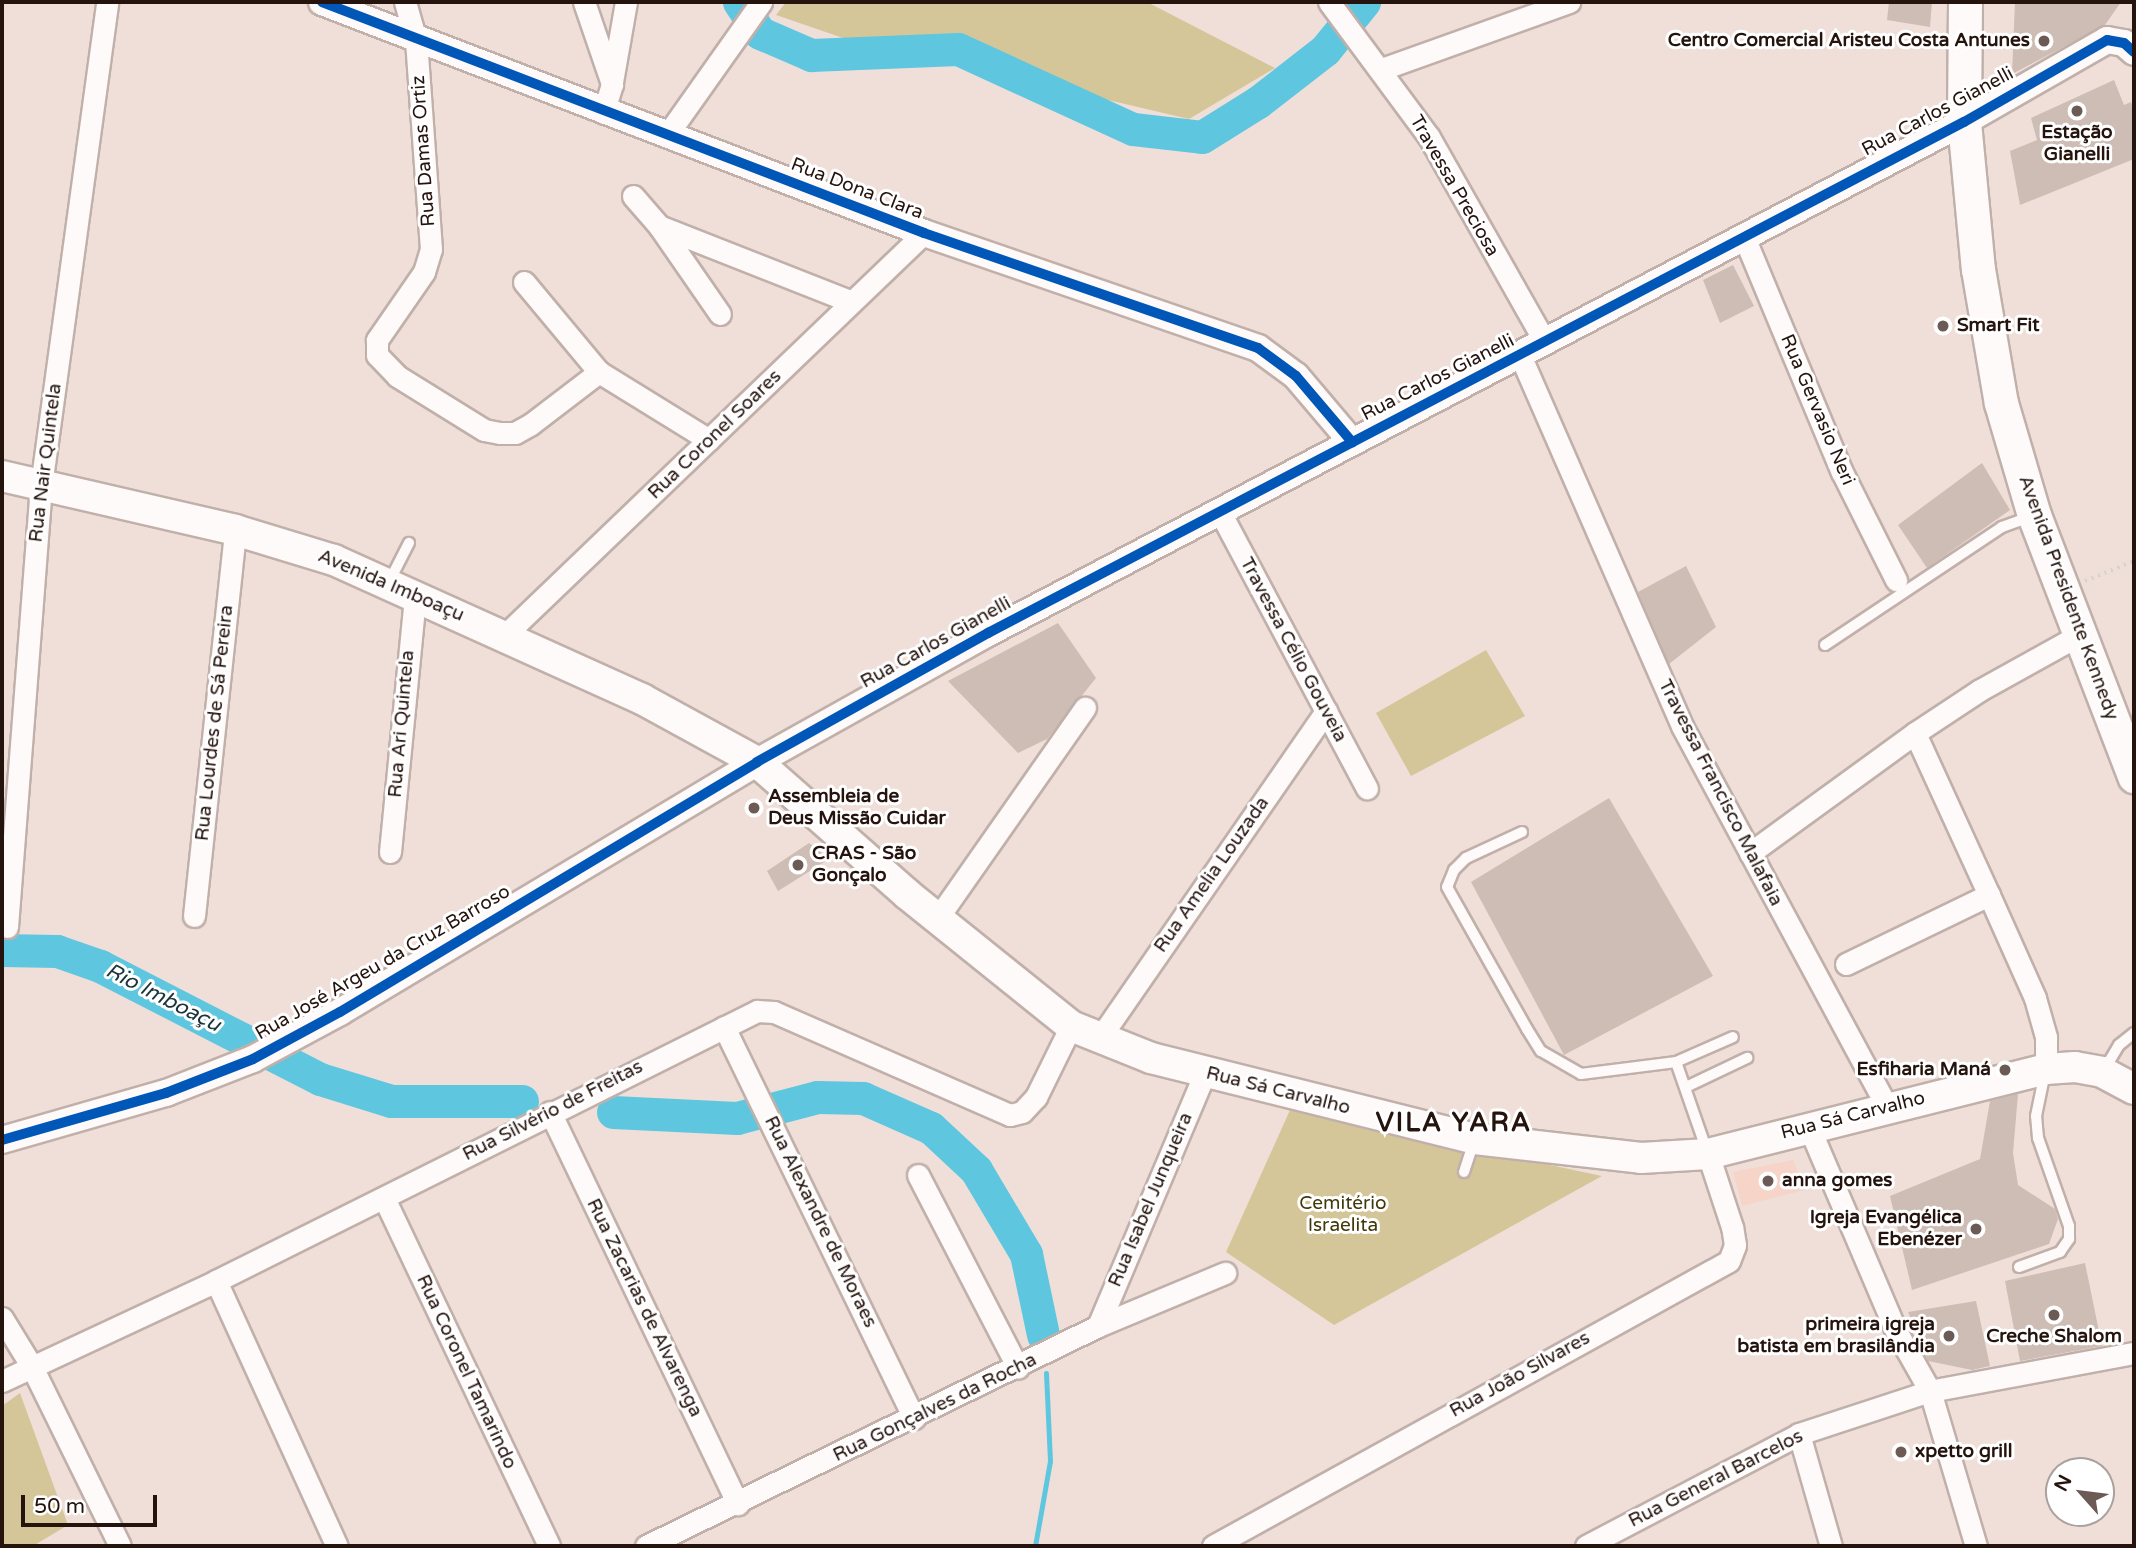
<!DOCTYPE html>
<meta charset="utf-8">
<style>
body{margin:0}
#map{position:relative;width:2136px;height:1548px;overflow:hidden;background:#f0dfd9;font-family:"Varela Round",sans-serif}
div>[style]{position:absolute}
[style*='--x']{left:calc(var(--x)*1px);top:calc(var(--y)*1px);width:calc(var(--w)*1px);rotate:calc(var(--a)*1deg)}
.built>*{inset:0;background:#f7d4c8}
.green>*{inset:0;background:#d5c69a}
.stream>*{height:5px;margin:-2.5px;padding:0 2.5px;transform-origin:2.5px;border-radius:2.5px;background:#5ec7df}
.river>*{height:33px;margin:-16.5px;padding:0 16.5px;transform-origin:16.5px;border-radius:16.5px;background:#5ec7df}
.building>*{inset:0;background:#cdbdb4}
.path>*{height:3.5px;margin-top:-1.75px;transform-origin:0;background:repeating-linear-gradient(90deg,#d6d1d0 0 2px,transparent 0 7px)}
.roads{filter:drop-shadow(2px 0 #c1b0aa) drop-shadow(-2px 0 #c1b0aa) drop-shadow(0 2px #c1b0aa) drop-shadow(0 -2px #c1b0aa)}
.service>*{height:10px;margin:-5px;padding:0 5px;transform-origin:5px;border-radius:5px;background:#fdfaf9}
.minor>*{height:21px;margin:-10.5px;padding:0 10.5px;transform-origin:10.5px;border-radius:10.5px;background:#fdfaf9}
.tertiary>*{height:26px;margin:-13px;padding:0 13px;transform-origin:13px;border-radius:13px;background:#fdfaf9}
.secondary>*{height:30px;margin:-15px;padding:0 15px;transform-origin:15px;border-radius:15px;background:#fdfaf9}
.primary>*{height:33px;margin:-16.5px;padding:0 16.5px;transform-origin:16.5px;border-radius:16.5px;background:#fdfaf9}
.cycleway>*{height:10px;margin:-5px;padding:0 5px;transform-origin:5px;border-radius:5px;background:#0057b8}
.dots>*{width:19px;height:19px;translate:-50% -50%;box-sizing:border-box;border:4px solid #fff;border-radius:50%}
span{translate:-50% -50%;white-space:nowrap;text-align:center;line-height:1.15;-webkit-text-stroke:6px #fff;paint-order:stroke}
.poi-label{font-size:19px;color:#25130d;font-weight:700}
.right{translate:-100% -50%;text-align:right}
.left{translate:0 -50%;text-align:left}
.street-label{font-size:19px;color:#25130d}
.park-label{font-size:19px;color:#41390a}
.water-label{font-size:21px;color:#1b333a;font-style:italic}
.district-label{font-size:26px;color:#25130d;font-weight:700;letter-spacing:2px}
.frame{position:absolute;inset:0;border:4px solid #25130d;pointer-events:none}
.north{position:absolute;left:2045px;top:1457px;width:70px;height:70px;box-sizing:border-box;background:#fff;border:2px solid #a8a19e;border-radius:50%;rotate:298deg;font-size:19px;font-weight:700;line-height:28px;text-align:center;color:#25130d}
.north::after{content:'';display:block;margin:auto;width:24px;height:32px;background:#6c5a54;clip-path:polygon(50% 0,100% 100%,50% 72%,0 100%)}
.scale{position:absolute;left:21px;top:1495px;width:136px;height:32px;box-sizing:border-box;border:4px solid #25130d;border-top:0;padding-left:9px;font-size:21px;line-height:24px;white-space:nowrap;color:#25130d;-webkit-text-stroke:5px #fff;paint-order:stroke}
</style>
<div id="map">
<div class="built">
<i style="clip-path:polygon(1793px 1160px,1805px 1190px,1742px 1206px,1733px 1172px)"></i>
</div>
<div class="green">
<i style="clip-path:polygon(786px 2px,1147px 2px,1275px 68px,1189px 119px,843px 38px,776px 15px)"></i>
<i style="clip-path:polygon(1486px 650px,1525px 716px,1411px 776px,1376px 713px)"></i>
<i style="clip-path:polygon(1290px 1110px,1602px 1176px,1334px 1325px,1226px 1252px)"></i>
<i style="clip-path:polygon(20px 1393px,68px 1525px,33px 1546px,2px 1546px,2px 1406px)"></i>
</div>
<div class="stream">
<i style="--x:1315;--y:42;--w:13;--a:77"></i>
<i style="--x:1035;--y:1546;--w:86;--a:-80"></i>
<i style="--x:1050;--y:1461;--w:88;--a:-92.6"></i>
</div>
<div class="river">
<i style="--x:739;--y:2;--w:37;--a:56"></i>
<i style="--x:760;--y:33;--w:56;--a:23.3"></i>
<i style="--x:811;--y:55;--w:147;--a:-2.3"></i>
<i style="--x:958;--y:49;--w:192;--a:24.6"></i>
<i style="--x:1133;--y:129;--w:69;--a:6.6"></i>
<i style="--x:1202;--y:137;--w:66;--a:-32"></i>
<i style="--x:1258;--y:102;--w:85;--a:-37.8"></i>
<i style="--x:1325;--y:50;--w:62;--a:-50.9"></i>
<i style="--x:2;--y:950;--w:55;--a:1"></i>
<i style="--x:57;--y:951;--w:46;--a:19.2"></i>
<i style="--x:100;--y:966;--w:247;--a:27.2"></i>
<i style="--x:320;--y:1079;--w:74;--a:17.2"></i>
<i style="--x:391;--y:1101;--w:131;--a:0"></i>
<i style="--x:613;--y:1112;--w:124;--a:2.8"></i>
<i style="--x:737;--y:1118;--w:83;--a:-14.7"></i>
<i style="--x:817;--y:1097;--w:46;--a:1.2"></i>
<i style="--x:863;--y:1098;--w:74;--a:23.8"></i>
<i style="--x:931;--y:1128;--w:62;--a:43"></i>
<i style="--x:976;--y:1170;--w:98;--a:59.2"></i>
<i style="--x:1026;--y:1254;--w:83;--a:78.1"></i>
</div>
<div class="building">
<i style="clip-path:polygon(1889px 2px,1932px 2px,1930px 27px,1887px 20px)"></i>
<i style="clip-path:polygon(2015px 2px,2121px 2px,2105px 25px,2012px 74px)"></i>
<i style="clip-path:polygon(2114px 80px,2124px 105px,2131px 102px,2134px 113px,2134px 159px,2020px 205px,2010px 151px,2037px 140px,2031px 118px)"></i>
<i style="clip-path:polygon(1733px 265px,1754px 306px,1720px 323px,1703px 280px)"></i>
<i style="clip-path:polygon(1982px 463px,2010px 510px,1927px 568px,1898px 525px)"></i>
<i style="clip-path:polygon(1686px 566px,1716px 627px,1669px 664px,1638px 592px)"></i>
<i style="clip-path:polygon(1058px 623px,1096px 678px,1047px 739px,1018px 753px,948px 681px)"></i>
<i style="clip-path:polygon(1609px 798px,1713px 976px,1564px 1055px,1471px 882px)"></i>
<i style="clip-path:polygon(809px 843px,829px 859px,778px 891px,767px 871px)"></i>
<i style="clip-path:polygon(2018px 1094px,2013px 1153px,2018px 1185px,2055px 1209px,2058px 1219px,2049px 1244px,1912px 1290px,1890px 1196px,1980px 1159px,1990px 1101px)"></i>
<i style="clip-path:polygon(2085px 1263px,2102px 1346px,2020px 1361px,2005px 1281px)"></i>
<i style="clip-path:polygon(1976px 1301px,1990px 1366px,1972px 1370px,1928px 1361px,1908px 1312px)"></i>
</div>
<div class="path">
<i style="--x:2085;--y:581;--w:53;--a:-22.2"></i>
</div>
<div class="roads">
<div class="service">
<i style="--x:389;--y:582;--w:44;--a:-62.9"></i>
<i style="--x:1825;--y:645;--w:213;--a:-33.7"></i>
<i style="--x:2002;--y:527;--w:30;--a:-20"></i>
<i style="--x:1522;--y:832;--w:62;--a:155.1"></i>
<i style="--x:1466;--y:858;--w:17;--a:135"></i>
<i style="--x:1454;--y:870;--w:18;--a:112"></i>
<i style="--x:1447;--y:887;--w:163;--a:60.6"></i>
<i style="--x:1527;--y:1029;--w:26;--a:58"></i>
<i style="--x:1541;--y:1051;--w:46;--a:29.9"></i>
<i style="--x:1581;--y:1074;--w:96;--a:-7.2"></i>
<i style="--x:1676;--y:1062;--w:94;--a:70.8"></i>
<i style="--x:1676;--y:1062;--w:62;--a:-23.7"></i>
<i style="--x:2104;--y:1070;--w:29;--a:-59"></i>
<i style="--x:2119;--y:1045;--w:19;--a:-39"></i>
<i style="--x:1686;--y:1087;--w:68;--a:-25.4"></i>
<i style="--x:1464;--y:1172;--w:32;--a:-72"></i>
<i style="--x:2019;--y:1267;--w:44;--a:-20.1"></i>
<i style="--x:2060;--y:1252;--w:16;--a:-55"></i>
<i style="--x:2069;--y:1239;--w:13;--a:-90"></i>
<i style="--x:2069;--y:1226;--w:93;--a:-109.4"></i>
<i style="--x:2038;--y:1138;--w:22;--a:-95"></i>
<i style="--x:2036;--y:1116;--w:45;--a:-78.4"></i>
</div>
<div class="minor">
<i style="--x:405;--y:2;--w:40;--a:74"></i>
<i style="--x:416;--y:40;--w:210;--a:85.9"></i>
<i style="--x:431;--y:249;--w:24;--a:107"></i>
<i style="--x:424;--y:272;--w:83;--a:124.7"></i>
<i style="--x:377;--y:340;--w:15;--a:90"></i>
<i style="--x:377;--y:355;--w:29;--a:46"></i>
<i style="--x:397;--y:376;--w:102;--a:31.8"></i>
<i style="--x:484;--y:430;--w:16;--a:11"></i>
<i style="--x:500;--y:433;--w:15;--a:0"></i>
<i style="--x:515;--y:433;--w:18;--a:-29"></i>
<i style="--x:531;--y:424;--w:86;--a:-37.4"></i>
<i style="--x:584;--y:2;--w:87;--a:71.1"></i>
<i style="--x:612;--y:84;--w:30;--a:107"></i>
<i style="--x:1329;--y:2;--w:168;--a:53.5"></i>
<i style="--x:1429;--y:137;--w:236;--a:60.5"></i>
<i style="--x:1382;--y:69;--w:199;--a:-19.7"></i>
<i style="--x:612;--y:82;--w:81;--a:-80.1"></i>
<i style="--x:667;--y:135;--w:163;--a:-54.7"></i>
<i style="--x:633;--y:196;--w:40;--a:49"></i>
<i style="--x:659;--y:226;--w:207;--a:21.5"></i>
<i style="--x:659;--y:226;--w:107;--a:55.3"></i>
<i style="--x:1744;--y:237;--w:255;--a:67.4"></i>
<i style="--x:1842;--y:472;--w:121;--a:63.4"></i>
<i style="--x:524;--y:282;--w:117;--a:50.2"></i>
<i style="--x:599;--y:372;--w:129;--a:31.7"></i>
<i style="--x:1520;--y:355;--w:405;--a:66.4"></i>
<i style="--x:1682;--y:726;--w:432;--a:61.7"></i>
<i style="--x:1220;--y:512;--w:313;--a:62"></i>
<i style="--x:505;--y:635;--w:581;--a:-43.81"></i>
<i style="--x:390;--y:852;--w:257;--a:-84.4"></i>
<i style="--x:1750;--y:853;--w:204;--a:-36"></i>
<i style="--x:1989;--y:895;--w:113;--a:65.9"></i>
<i style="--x:2035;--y:998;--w:41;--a:74.2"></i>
<i style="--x:2046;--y:1037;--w:32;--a:90"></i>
<i style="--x:194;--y:916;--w:388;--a:-83.9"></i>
<i style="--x:937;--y:919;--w:258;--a:-55"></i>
<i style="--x:7;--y:927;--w:442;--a:-85.6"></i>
<i style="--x:41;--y:486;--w:488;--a:-82.2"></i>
<i style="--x:1846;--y:964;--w:159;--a:-25.8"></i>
<i style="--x:1989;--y:895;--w:178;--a:-114.6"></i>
<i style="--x:1915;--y:733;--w:78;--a:-33.5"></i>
<i style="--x:1980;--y:690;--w:115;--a:-29"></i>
<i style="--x:724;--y:1027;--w:435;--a:64.1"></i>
<i style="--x:1099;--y:1039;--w:399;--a:-55.3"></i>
<i style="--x:550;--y:1112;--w:435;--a:64.4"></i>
<i style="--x:1809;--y:1127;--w:220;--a:66.9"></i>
<i style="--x:1895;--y:1329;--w:71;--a:60.6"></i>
<i style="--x:1930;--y:1391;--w:162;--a:73.5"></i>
<i style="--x:918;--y:1175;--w:217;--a:62.6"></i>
<i style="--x:384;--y:1198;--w:385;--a:64.6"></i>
<i style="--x:216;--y:1281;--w:291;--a:65.5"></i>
<i style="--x:2;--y:1318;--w:57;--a:58.5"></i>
<i style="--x:32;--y:1367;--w:199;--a:63.8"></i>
<i style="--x:1098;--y:1326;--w:275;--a:-67.1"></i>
<i style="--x:2;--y:1381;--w:236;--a:-25"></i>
<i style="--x:216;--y:1281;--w:605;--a:-26.52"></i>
<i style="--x:757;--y:1011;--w:17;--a:3"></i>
<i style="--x:774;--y:1012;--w:257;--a:23.6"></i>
<i style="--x:1010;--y:1115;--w:12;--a:-14"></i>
<i style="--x:1022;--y:1112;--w:21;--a:-47"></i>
<i style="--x:1036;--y:1097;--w:79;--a:-63.8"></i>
<i style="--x:1799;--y:1434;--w:116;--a:74.1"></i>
<i style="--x:646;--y:1546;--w:503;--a:-25.95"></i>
<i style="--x:1098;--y:1326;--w:138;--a:-22.7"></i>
<i style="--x:1213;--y:1546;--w:589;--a:-28.91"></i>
<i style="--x:1729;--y:1261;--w:17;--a:-69"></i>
<i style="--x:1735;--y:1245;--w:18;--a:-99"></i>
<i style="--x:1732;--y:1227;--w:77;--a:-108.2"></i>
<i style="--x:1586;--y:1546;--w:241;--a:-27.7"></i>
<i style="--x:1799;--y:1434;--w:138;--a:-18.2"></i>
<i style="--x:1930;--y:1391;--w:208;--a:-10.6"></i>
</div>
<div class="tertiary">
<i style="--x:322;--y:2;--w:645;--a:20.99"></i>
<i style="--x:924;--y:233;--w:353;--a:19"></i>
<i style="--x:1258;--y:348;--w:47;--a:36.4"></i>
<i style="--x:1296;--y:376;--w:87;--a:49.7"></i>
<i style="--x:2;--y:1140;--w:171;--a:-16"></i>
<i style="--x:166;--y:1093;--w:93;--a:-21.3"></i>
<i style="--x:253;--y:1059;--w:99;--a:-28.4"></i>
<i style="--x:340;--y:1012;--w:486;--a:-30.9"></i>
<i style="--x:757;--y:762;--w:265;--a:-29.2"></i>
<i style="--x:988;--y:633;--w:1102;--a:-27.64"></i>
<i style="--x:1964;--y:122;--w:165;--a:-29.8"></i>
<i style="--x:2107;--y:40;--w:17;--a:10"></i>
<i style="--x:2124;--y:43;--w:13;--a:42"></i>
</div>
<div class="secondary">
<i style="--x:2;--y:476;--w:239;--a:13"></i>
<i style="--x:235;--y:530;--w:103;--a:16.9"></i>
<i style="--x:334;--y:560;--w:338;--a:24.3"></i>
<i style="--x:642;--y:699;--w:131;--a:28.7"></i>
<i style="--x:757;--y:762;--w:200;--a:41.3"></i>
<i style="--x:907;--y:894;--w:211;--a:38.8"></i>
<i style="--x:1071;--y:1026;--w:86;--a:21.8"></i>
<i style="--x:1151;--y:1058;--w:334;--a:14"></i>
<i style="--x:1475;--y:1139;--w:167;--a:6.5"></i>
<i style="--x:1641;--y:1158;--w:67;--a:-3.4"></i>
<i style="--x:1708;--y:1154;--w:349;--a:-14.1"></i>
<i style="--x:2046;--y:1069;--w:29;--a:-4"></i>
<i style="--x:2075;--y:1067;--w:27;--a:10"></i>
<i style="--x:2102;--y:1072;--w:36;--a:28"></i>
</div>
<div class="primary">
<i style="--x:1965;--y:2;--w:120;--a:90.5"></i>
<i style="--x:1964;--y:122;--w:148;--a:84.6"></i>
<i style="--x:1978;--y:269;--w:136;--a:80.3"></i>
<i style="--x:2001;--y:403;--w:117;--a:73.6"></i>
<i style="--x:2034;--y:515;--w:280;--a:69"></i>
</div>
</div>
<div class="cycleway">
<i style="--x:322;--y:2;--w:645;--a:20.99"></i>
<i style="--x:924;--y:233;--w:353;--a:19"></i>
<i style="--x:1258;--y:348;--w:47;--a:36.4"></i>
<i style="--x:1296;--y:376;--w:87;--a:49.7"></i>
<i style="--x:2;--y:1140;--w:171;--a:-16"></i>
<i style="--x:166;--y:1093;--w:93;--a:-21.3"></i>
<i style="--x:253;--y:1059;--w:99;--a:-28.4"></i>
<i style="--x:340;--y:1012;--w:486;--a:-30.9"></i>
<i style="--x:757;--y:762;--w:265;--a:-29.2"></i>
<i style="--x:988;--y:633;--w:1102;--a:-27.64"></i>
<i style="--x:1964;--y:122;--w:165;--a:-29.8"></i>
<i style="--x:2107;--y:40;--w:17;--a:10"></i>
<i style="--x:2124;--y:43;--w:13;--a:42"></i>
</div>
<div class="dots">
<i style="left:2044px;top:41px;background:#6c5a54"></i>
<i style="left:2077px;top:111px;background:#6c5a54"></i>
<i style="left:1943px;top:326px;background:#6c5a54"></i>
<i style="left:754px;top:808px;background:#6c5a54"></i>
<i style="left:798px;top:865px;background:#6c5a54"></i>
<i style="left:2005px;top:1070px;background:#6c5a54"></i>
<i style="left:1768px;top:1181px;background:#6c5a54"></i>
<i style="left:1976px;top:1229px;background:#6c5a54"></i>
<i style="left:2054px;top:1315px;background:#6c5a54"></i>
<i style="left:1949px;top:1336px;background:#6c5a54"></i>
<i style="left:1901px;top:1452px;background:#6c5a54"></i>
</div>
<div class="poi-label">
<span class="right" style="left:2030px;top:41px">Centro Comercial Aristeu Costa Antunes</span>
<span style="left:2077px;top:144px">Estação<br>Gianelli</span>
<span class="left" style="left:1957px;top:326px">Smart Fit</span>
<span class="left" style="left:768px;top:808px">Assembleia de<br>Deus Missão Cuidar</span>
<span class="left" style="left:812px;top:865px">CRAS - São<br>Gonçalo</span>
<span class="right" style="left:1991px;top:1070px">Esfiharia Maná</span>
<span class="left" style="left:1782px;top:1181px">anna gomes</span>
<span class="right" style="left:1962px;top:1229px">Igreja Evangélica<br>Ebenézer</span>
<span class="right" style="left:1935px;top:1336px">primeira igreja<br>batista em brasilândia</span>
<span style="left:2054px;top:1337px">Creche Shalom</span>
<span class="left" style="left:1915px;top:1452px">xpetto grill</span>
</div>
<div class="street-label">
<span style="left:1938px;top:112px;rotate:-28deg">Rua Carlos Gianelli</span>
<span style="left:424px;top:151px;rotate:-94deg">Rua Damas Ortiz</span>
<span style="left:1454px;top:186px;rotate:60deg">Travessa Preciosa</span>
<span style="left:857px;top:189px;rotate:21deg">Rua Dona Clara</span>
<span style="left:1438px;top:378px;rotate:-27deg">Rua Carlos Gianelli</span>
<span style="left:1817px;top:410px;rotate:67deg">Rua Gervasio Neri</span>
<span style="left:715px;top:435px;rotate:-44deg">Rua Coronel Soares</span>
<span style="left:46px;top:463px;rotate:-83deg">Rua Nair Quintela</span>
<span style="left:391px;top:586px;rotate:23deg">Avenida Imboaçu</span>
<span style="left:2068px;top:598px;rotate:70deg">Avenida Presidente Kennedy</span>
<span style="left:936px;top:643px;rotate:-29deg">Rua Carlos Gianelli</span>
<span style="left:1293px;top:650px;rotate:62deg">Travessa Célio Gouveia</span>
<span style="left:215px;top:723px;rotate:-84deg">Rua Lourdes de Sá Pereira</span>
<span style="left:402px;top:724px;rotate:-85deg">Rua Ari Quintela</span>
<span style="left:1720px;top:793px;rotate:63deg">Travessa Francisco Malafaia</span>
<span style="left:1212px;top:875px;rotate:-55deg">Rua Amelia Louzada</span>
<span style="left:383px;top:963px;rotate:-30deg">Rua José Argeu da Cruz Barroso</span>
<span style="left:1278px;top:1091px;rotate:14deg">Rua Sá Carvalho</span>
<span style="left:553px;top:1111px;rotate:-27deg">Rua Silvério de Freitas</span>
<span style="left:1853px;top:1116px;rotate:-14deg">Rua Sá Carvalho</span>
<span style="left:1151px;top:1200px;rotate:-67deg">Rua Isabel Junqueira</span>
<span style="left:820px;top:1222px;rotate:64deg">Rua Alexandre de Moraes</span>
<span style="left:644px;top:1308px;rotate:64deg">Rua Zacarias de Alvarenga</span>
<span style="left:466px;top:1372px;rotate:65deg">Rua Coronel Tamarindo</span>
<span style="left:1520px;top:1375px;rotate:-29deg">Rua João Silvares</span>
<span style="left:935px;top:1408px;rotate:-26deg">Rua Gonçalves da Rocha</span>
<span style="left:1716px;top:1479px;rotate:-27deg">Rua General Barcelos</span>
</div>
<div class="park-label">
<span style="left:1343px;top:1215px">Cemitério<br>Israelita</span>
</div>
<div class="water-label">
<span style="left:163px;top:998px;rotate:27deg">Rio Imboaçu</span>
</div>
<div class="district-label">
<span style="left:1454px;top:1123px">VILA YARA</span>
</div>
<div class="frame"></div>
<div class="north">N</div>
<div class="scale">50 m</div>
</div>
